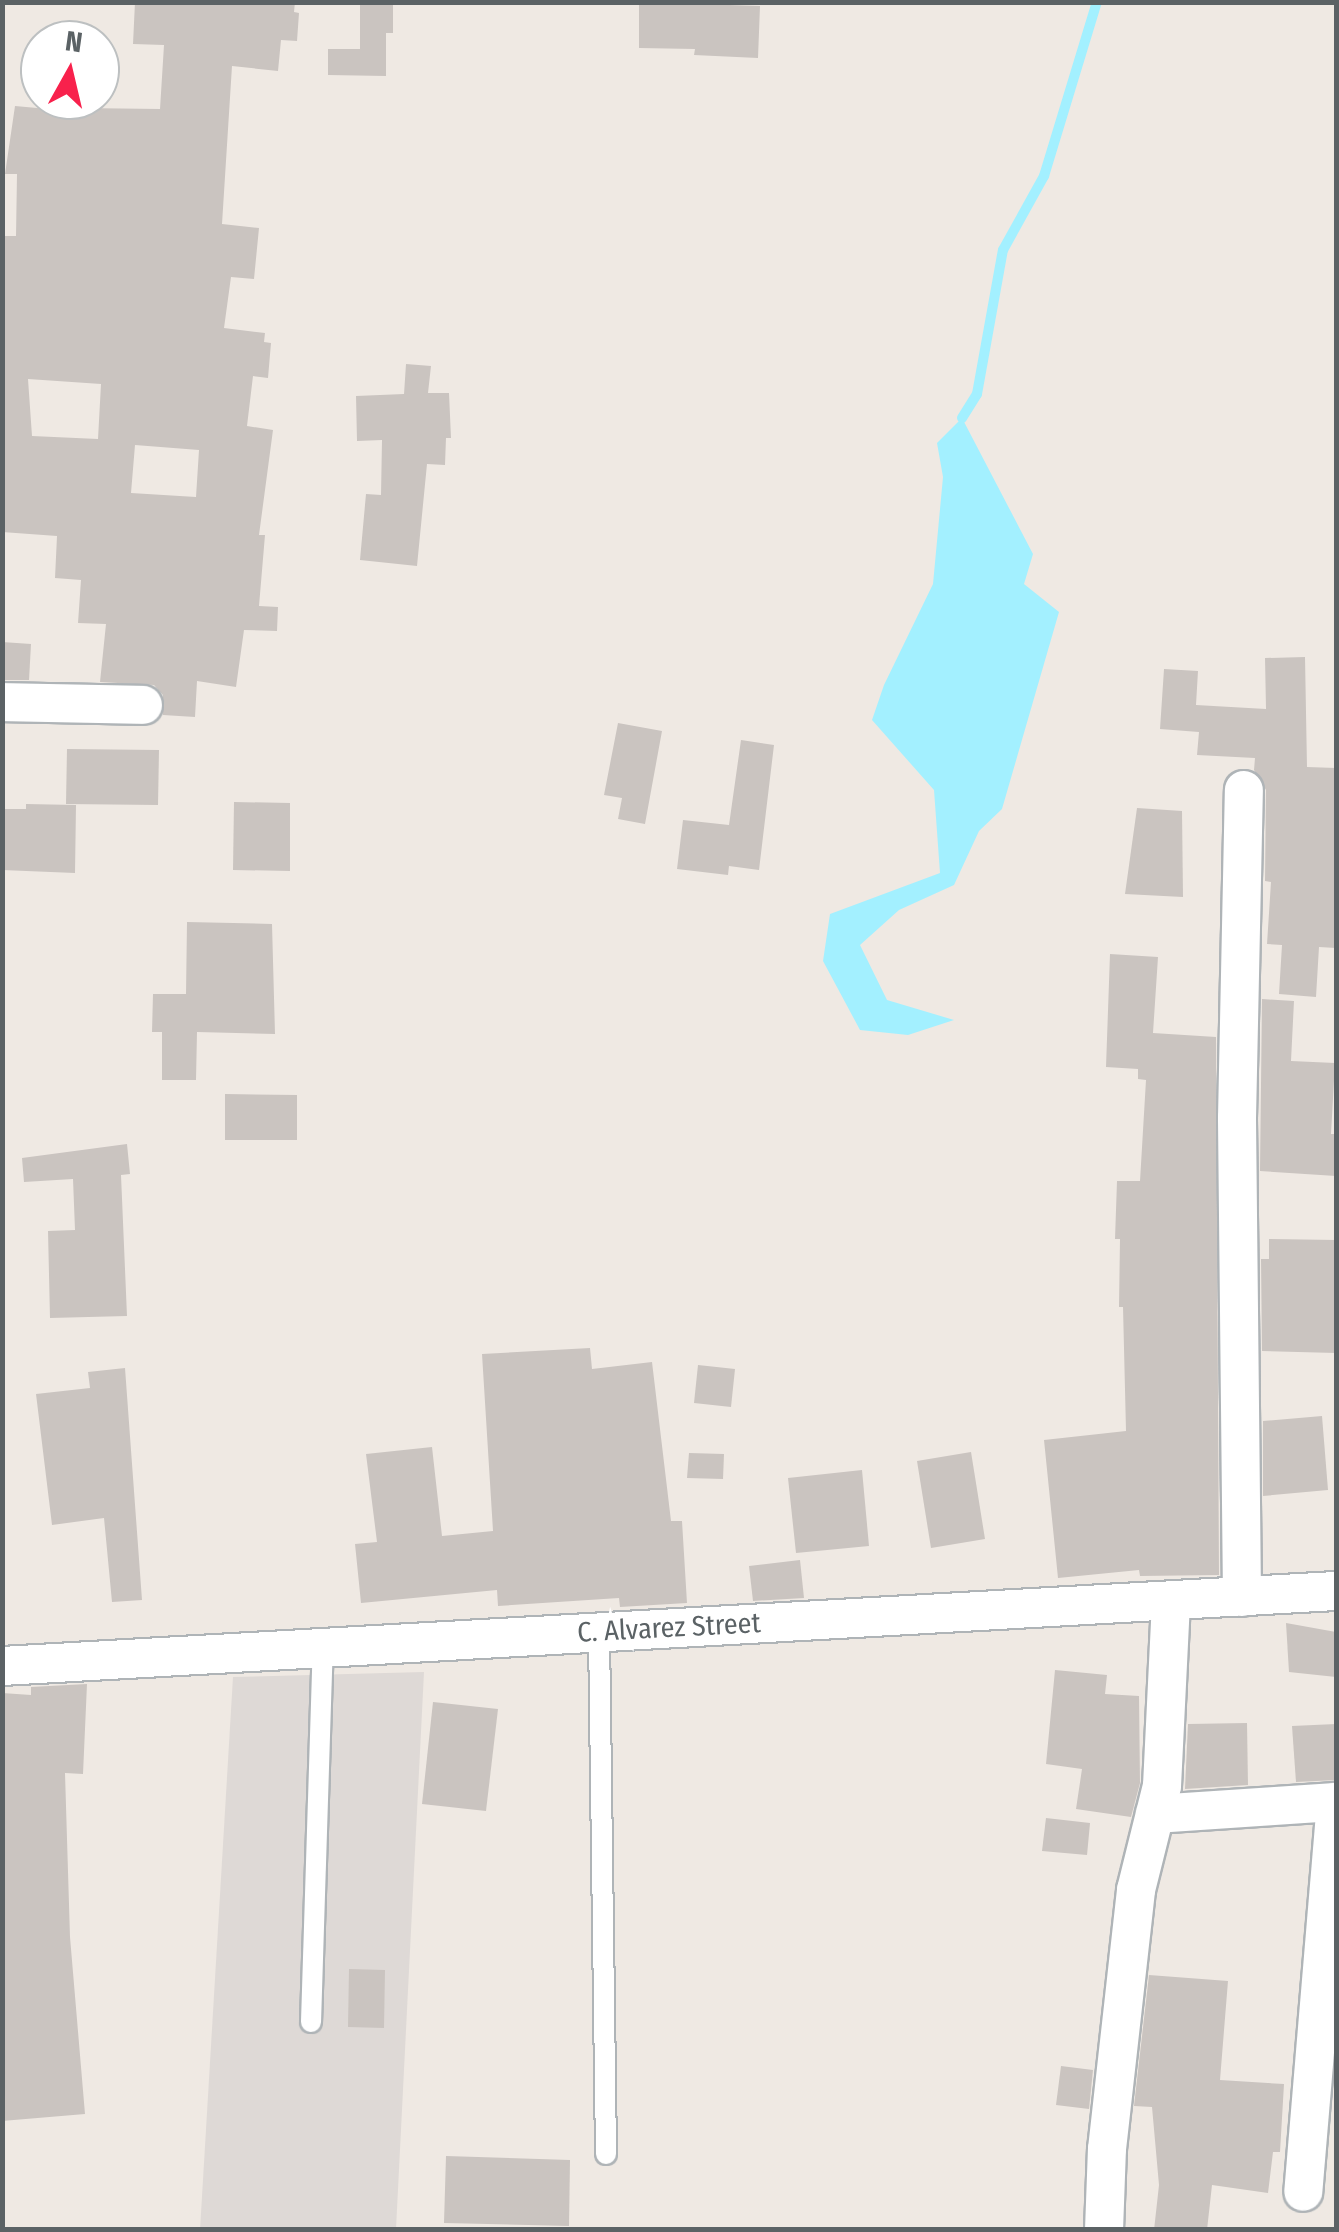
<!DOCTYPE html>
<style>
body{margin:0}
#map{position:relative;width:1339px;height:2232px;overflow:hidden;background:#efe9e3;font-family:"Fira Sans Condensed",sans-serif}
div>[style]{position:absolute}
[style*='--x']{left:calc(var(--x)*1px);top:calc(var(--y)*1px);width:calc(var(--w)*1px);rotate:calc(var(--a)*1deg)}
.industrial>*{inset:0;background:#ded9d6}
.water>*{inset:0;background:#a3f0ff}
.stream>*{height:10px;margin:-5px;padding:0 5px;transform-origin:5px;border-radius:5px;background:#a3f0ff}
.building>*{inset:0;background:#cac4c0}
.roads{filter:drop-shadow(2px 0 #afb4b7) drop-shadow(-2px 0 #afb4b7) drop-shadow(0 2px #afb4b7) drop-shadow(0 -2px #afb4b7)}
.lane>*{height:20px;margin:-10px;padding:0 10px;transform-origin:10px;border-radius:10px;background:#fff}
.street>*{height:38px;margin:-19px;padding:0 19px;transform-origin:19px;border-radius:19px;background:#fff}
span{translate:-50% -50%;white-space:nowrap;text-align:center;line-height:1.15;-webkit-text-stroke:8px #fff;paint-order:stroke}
.street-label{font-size:28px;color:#5b6265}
.frame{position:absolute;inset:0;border:5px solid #5b6265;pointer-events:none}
.north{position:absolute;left:20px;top:20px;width:100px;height:100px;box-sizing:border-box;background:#fff;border:2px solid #bdc0c1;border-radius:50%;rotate:8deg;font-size:28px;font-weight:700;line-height:40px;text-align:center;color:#5b6265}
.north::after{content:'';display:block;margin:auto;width:35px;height:45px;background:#f8214c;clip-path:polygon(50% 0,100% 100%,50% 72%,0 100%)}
</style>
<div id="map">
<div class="industrial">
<i style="clip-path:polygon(424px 1672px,396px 2229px,200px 2230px,233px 1677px)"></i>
</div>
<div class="water">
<i style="clip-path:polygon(962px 418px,1033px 554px,1024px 584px,1059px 612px,1002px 809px,979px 831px,954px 885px,899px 910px,860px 945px,887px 1000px,954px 1020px,908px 1035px,860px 1030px,823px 961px,830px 914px,940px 873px,934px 790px,872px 720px,884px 685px,933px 584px,943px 477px,937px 443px)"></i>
</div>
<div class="stream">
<i style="--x:962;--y:418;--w:28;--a:-58"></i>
<i style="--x:977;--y:394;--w:146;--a:-79.8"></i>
<i style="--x:1003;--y:250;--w:85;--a:-61"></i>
<i style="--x:1044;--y:176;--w:182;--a:-73.1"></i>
</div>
<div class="building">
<i style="clip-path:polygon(evenodd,135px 2px,295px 2px,294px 12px,299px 13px,297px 41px,281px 40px,278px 71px,232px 66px,222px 224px,259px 228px,254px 279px,231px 277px,224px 328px,265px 333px,264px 342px,271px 343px,268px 378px,253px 376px,247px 426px,273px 430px,259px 535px,265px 535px,259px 606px,278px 607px,277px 631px,244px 630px,236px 687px,197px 681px,195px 717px,163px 715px,163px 695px,154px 685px,100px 682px,106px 624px,78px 623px,81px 580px,55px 578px,57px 536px,2px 532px,2px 236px,16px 236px,17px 174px,5px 174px,15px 106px,81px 112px,81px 108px,160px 109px,164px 45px,133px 44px,135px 2px,28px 379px,101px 384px,98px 439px,32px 436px,28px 379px,135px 2px,135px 445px,199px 450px,196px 497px,131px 493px,135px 445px)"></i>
<i style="clip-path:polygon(360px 2px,393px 2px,393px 33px,386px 33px,386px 76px,328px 75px,328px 49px,360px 49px)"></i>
<i style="clip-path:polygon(639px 2px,760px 6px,758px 58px,694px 55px,695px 49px,639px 48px)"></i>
<i style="clip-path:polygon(406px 364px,431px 366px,428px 393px,449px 393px,451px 438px,446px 438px,445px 465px,427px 464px,417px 566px,360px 560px,366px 494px,381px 495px,382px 440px,357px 441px,356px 396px,404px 394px)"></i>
<i style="clip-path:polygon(2px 642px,31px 644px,29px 680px,2px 680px)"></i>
<i style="clip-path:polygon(1305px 657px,1307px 767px,1336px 768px,1336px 948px,1319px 947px,1316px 997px,1279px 994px,1282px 945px,1267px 944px,1271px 882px,1265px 881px,1266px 790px,1254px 770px,1255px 758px,1197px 755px,1199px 732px,1160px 729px,1164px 669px,1198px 671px,1196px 705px,1266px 709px,1265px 658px)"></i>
<i style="clip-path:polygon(618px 723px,662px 731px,645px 824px,618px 819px,622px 798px,604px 795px)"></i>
<i style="clip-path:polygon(741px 740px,774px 745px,759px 870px,729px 866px,728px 875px,677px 869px,683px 820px,729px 825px)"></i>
<i style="clip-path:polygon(67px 749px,159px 750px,158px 805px,66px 804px)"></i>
<i style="clip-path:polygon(234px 802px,290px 803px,290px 871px,233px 870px)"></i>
<i style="clip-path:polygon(26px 804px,76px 805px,75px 873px,2px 870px,2px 809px,26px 809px)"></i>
<i style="clip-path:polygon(1137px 808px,1182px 811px,1183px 897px,1125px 894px)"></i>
<i style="clip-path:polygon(187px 922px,272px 924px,275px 1034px,197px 1032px,196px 1080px,162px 1080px,162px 1032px,152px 1032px,153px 994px,186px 994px)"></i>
<i style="clip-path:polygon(1110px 954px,1158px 957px,1153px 1033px,1216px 1037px,1219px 1575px,1140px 1576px,1139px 1570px,1058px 1578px,1044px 1440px,1126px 1431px,1123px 1307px,1119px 1307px,1120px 1239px,1115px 1239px,1117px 1181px,1140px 1181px,1146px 1080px,1138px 1079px,1138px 1069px,1106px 1067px)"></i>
<i style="clip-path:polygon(1262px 999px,1294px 1001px,1291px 1061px,1335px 1063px,1331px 1134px,1336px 1134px,1336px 1176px,1260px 1171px)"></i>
<i style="clip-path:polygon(225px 1094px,297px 1095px,297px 1140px,225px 1140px)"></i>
<i style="clip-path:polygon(127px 1144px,130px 1174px,121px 1175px,127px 1316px,50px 1318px,48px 1231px,75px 1230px,73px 1179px,24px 1182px,22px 1158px)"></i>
<i style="clip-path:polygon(1269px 1239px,1336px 1240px,1336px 1353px,1262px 1351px,1261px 1259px,1269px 1259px)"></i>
<i style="clip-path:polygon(590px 1348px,592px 1369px,652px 1362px,671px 1521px,682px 1521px,687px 1603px,620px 1607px,619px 1598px,498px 1606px,497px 1590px,361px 1603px,355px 1544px,377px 1542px,366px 1454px,432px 1447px,442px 1536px,493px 1531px,482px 1354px)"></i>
<i style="clip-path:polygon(698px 1365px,735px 1369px,731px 1407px,694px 1403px)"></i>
<i style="clip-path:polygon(125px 1368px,142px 1600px,112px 1602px,104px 1518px,52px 1525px,36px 1394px,90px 1388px,88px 1372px)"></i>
<i style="clip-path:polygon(1322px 1416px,1328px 1490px,1263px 1496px,1263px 1421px)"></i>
<i style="clip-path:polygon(971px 1452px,985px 1539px,931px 1548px,917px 1461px)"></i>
<i style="clip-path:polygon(689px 1453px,724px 1454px,723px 1479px,687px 1478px)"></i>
<i style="clip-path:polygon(862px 1470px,869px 1546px,796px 1553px,788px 1478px)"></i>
<i style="clip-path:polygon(800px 1560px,804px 1598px,753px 1601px,749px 1566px)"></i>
<i style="clip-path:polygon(1286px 1623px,1336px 1632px,1336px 1677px,1289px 1672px)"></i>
<i style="clip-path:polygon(1055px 1670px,1107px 1675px,1105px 1694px,1139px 1696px,1140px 1783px,1131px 1817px,1076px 1809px,1082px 1769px,1046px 1764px)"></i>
<i style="clip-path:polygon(87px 1684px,83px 1774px,65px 1773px,70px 1937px,85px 2114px,2px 2121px,2px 1693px,31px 1695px,31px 1687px)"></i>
<i style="clip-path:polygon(433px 1702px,498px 1709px,486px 1811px,422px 1804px)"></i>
<i style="clip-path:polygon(1247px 1723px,1248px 1785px,1185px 1789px,1188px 1724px)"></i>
<i style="clip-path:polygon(1336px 1724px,1336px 1780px,1296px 1782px,1292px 1726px)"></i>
<i style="clip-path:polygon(1046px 1818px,1090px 1823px,1087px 1855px,1042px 1851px)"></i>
<i style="clip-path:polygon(349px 1969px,385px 1970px,384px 2028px,348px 2027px)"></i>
<i style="clip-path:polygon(1149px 1975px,1228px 1981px,1220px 2080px,1284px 2084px,1280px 2152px,1273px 2152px,1268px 2193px,1212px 2185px,1207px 2230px,1154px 2230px,1159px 2185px,1152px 2107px,1134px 2106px)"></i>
<i style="clip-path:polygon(1061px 2066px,1093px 2070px,1089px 2109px,1056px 2105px)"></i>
<i style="clip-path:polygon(446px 2156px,570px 2160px,569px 2226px,444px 2223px)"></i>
</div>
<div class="roads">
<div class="lane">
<i style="--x:599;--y:1632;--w:522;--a:89.23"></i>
<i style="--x:311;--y:2022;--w:374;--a:-88.2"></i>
</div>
<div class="street">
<i style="--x:2;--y:702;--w:141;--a:1.2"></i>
<i style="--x:1242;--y:1597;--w:479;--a:-90.6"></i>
<i style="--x:1237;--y:1118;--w:328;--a:-88.8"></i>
<i style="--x:2;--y:1666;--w:1336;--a:-3.22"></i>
<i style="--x:1155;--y:1814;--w:181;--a:-3.8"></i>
<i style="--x:1336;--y:1802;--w:391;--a:94.8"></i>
<i style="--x:1104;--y:2230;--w:81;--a:-87.9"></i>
<i style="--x:1107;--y:2149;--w:261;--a:-83.6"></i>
<i style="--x:1136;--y:1890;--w:107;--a:-76"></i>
<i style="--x:1162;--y:1786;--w:186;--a:-87.2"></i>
</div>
</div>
<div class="street-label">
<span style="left:669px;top:1628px;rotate:-3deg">C. Alvarez Street</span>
</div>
<div class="frame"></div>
<div class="north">N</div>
</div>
